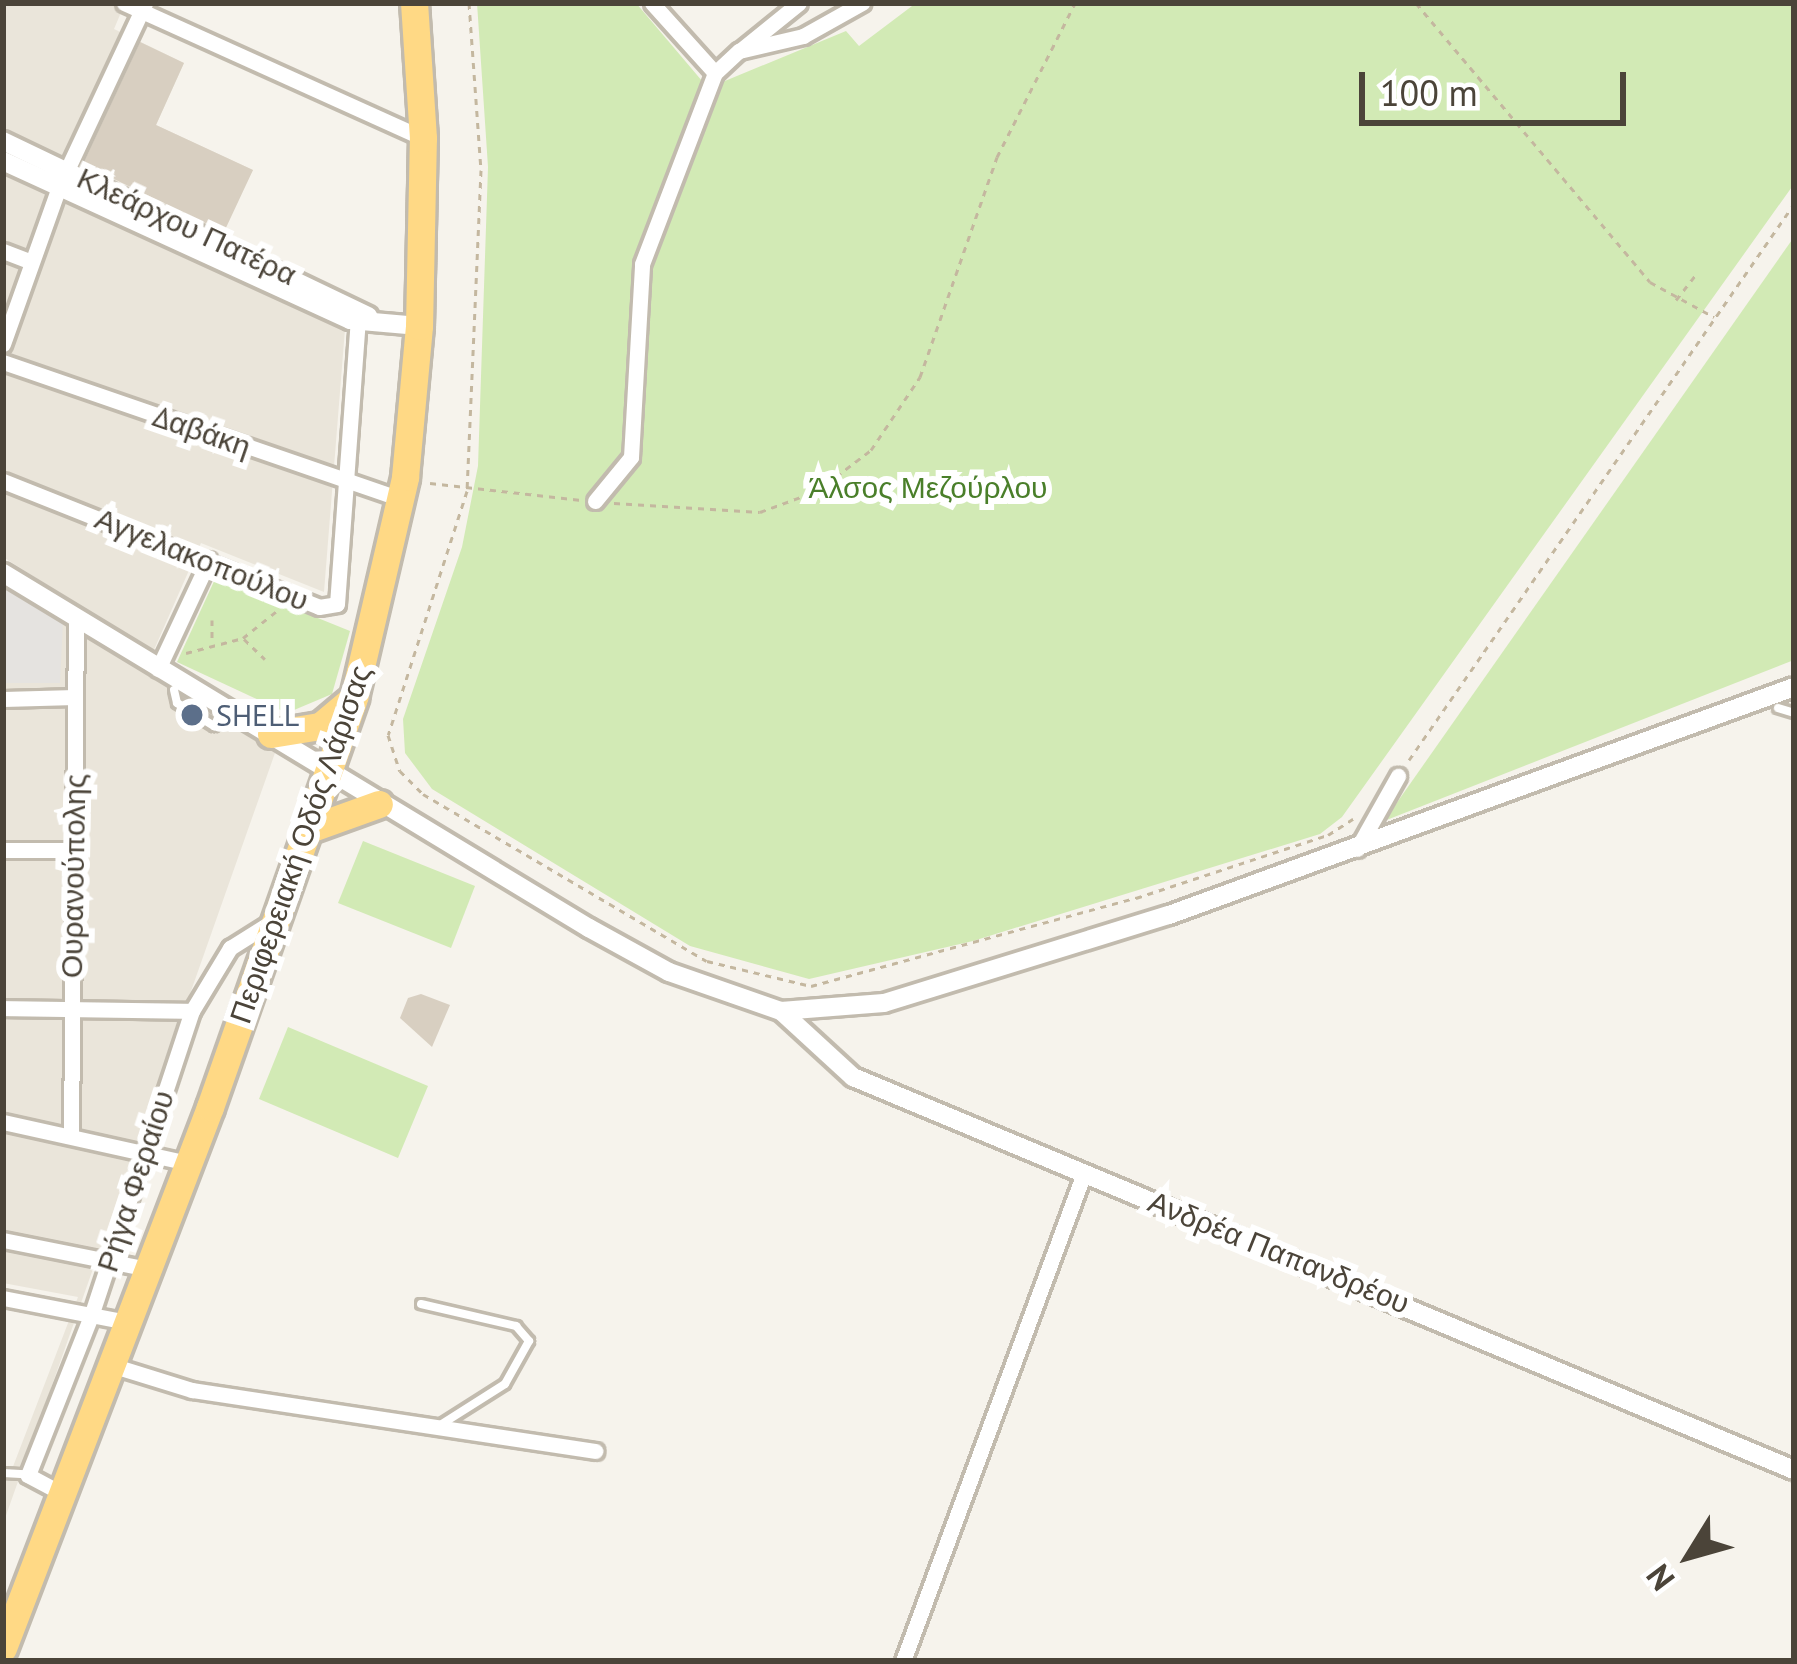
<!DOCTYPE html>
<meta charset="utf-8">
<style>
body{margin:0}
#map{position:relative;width:1797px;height:1664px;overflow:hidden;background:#f6f3ec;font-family:"PT Sans",sans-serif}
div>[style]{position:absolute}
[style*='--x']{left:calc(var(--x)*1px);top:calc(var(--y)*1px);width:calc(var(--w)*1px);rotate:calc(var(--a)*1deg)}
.residential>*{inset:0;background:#eae5da}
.green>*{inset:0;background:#d2eab5}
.parking>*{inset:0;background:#e5e3e0}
.building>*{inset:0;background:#d8cfc1}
.path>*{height:3px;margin-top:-1.5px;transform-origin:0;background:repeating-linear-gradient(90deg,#c4b79f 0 6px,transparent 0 12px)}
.roads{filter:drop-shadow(3px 0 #c2bbae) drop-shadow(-3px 0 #c2bbae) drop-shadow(0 3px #c2bbae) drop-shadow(0 -3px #c2bbae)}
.service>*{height:8px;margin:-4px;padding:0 4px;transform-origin:4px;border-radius:4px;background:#fff}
.minor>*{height:15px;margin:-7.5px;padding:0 7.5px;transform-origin:7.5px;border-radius:7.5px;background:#fff}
.tertiary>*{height:18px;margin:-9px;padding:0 9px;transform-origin:9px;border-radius:9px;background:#fff}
.trunk>*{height:27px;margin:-13.5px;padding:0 13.5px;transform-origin:13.5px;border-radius:13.5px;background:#ffd985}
.dots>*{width:33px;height:33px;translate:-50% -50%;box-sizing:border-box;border:6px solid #fff;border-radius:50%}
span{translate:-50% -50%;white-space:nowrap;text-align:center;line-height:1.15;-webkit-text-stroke:12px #fff;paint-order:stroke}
.street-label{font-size:30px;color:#4b4439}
.park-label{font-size:30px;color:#4a7f2a}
.service-label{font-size:30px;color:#4e5e75}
.left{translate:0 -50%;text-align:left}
.frame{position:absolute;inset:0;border:6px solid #4b4439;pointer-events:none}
.north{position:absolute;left:1629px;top:1496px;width:120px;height:120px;-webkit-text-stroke:9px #fff;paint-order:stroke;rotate:233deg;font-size:33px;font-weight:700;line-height:48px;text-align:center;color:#4b4439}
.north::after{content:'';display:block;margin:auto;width:42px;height:54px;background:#4b4439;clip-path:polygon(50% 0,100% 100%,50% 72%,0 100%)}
.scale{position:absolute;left:1359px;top:72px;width:267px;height:54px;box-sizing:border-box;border:6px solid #4b4439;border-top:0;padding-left:15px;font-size:36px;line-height:42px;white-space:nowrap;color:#4b4439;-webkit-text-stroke:9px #fff;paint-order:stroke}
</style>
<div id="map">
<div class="residential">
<i style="clip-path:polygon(3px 3px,125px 3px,114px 29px,184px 63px,156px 125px,253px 170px,203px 266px,345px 329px,324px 592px,201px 543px,153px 652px,3px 557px)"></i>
<i style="clip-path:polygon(3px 585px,275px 753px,3px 1524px,3px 1477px,9px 1477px,78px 1297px,3px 1283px)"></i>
</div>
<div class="green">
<i style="clip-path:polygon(477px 3px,636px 3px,708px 88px,846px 31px,859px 46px,916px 3px,1794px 3px,1794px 184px,1342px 817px,1320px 834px,973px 941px,809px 979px,690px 946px,432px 789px,405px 753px,403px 719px,462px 547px,478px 466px,488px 167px)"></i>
<i style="clip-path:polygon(1794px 237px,1794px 660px,1384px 821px)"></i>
<i style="clip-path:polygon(216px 577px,350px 631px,332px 694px,287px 713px,177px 662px)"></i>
<i style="clip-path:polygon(363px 841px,475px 886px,451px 948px,338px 903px)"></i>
<i style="clip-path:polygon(288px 1027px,428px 1086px,398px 1158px,259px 1099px)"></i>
</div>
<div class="parking">
<i style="clip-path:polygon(3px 585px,63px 622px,60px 683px,3px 683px)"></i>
</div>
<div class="building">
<i style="clip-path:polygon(140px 42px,184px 63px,156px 125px,253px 170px,224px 232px,83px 164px)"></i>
<i style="clip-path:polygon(421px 994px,450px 1005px,432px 1047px,400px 1018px,408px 998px)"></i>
</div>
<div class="path">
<i style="--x:469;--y:3;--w:167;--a:85.9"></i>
<i style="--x:481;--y:170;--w:321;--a:92.5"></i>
<i style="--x:467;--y:491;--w:256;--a:107.9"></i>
<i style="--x:388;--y:735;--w:38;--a:72"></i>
<i style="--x:400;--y:771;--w:33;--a:45"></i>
<i style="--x:423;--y:794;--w:329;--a:30.5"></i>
<i style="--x:707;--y:961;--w:107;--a:13.5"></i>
<i style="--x:811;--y:986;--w:337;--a:-15.2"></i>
<i style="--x:1136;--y:898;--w:202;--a:-18.2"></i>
<i style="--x:1328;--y:835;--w:30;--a:-33"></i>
<i style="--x:1416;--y:3;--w:364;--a:50"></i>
<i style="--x:1650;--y:282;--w:73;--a:28.7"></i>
<i style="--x:1676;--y:300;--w:31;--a:-52"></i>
<i style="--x:430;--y:483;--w:152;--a:6.4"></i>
<i style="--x:614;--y:503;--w:146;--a:3.5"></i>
<i style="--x:760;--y:512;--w:61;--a:-20.2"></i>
<i style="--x:817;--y:491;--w:68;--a:-37.2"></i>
<i style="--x:871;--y:450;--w:88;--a:-56.1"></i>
<i style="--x:920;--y:377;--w:233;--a:-70.7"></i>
<i style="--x:997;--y:157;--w:173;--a:-63.1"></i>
<i style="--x:212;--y:620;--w:21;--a:90"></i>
<i style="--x:244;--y:639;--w:29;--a:44"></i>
<i style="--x:186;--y:653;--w:59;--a:-14.7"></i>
<i style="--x:243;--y:638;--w:45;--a:-38.7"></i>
<i style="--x:1409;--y:760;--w:676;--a:-55.3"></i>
</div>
<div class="roads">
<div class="service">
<i style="--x:174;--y:690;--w:13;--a:77"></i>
<i style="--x:177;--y:703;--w:44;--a:31.9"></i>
<i style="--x:214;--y:726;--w:12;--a:-24"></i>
<i style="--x:1778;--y:708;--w:17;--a:17"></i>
<i style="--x:421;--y:1304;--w:98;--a:13"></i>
<i style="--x:516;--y:1326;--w:20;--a:49"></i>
<i style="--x:529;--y:1341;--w:49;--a:119.2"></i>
<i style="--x:505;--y:1384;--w:75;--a:147.6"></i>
<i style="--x:3;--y:1473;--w:22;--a:3"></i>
</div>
<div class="minor">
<i style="--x:124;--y:3;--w:328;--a:24.3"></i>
<i style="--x:652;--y:3;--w:94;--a:48"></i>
<i style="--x:742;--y:49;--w:73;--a:-38.9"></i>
<i style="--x:3;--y:251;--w:30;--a:21"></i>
<i style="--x:3;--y:344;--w:167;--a:-70.4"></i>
<i style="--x:59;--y:187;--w:203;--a:-64.9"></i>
<i style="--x:3;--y:362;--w:420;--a:19"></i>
<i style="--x:3;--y:481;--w:340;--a:21.7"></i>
<i style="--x:319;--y:607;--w:18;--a:-9"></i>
<i style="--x:337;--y:604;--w:284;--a:-85.8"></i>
<i style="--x:595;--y:501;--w:57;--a:-50.7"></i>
<i style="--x:631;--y:457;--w:193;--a:-86.7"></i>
<i style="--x:642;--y:264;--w:204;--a:-69.1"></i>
<i style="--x:715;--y:73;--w:33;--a:-43"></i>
<i style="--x:739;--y:51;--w:66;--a:-13.2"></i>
<i style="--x:803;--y:36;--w:68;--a:-29.2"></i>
<i style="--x:158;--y:669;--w:120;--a:-64.9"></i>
<i style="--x:3;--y:699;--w:72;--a:-1.6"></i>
<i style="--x:1357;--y:849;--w:84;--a:-60.7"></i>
<i style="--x:3;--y:850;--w:71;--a:0"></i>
<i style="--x:3;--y:1008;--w:189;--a:0.9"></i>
<i style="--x:3;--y:1122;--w:189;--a:12.5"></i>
<i style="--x:71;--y:1133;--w:515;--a:-89.44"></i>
<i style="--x:3;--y:1240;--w:148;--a:11.3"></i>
<i style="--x:3;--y:1298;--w:127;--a:10.9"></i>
<i style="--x:111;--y:1365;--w:85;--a:17.2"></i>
<i style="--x:192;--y:1390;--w:408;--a:8.6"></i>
<i style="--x:63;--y:1494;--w:40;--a:-152"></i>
<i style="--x:28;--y:1475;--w:174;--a:-68.4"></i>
<i style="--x:92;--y:1313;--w:318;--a:-71.7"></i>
<i style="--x:192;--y:1011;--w:74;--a:-58.9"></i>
<i style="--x:230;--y:948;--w:54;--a:-32.2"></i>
<i style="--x:903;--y:1661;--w:520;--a:-69.65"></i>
</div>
<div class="tertiary">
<i style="--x:3;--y:141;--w:405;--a:25.6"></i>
<i style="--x:3;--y:161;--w:382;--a:24.6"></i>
<i style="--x:350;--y:320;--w:69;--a:5"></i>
<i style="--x:3;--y:573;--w:685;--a:31.21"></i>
<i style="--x:589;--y:928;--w:91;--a:28.8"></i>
<i style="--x:669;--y:972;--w:119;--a:19.2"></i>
<i style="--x:781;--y:1011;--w:103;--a:-4.4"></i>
<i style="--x:884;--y:1003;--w:298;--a:-17.2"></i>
<i style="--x:1169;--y:915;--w:665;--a:-20.04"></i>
<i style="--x:781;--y:1011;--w:98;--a:42.5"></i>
<i style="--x:853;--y:1077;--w:1020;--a:22.67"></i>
</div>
<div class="trunk">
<i style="--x:271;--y:734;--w:50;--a:-9.3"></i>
<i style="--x:320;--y:726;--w:40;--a:-40"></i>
<i style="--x:312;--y:828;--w:71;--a:-19.7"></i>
<i style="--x:3;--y:1648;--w:579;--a:-69.06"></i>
<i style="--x:210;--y:1107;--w:435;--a:-70.6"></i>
<i style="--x:354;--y:697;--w:226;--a:-76.9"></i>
<i style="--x:405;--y:477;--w:152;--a:-84.7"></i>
<i style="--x:419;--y:326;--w:188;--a:-88.8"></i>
<i style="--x:423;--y:138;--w:135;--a:-93.8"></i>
</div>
</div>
<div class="dots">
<i style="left:192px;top:715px;background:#5c6f8a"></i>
</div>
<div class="street-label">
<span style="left:187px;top:226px;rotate:25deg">Κλεάρχου Πατέρα</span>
<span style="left:202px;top:431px;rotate:19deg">Δαβάκη</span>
<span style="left:202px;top:559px;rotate:22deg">Αγγελακοπούλου</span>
<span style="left:300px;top:844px;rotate:-71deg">Περιφερειακή Οδός Λάρισας</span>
<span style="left:73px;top:876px;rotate:-89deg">Ουρανούπολης</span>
<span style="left:135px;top:1181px;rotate:-72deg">Ρήγα Φεραίου</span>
<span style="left:1279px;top:1252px;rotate:22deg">Ανδρέα Παπανδρέου</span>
</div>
<div class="park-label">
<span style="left:928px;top:487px">Άλσος Μεζούρλου</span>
</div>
<div class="service-label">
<span class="left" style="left:216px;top:715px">SHELL</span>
</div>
<div class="frame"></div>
<div class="north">N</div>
<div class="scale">100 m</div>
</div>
